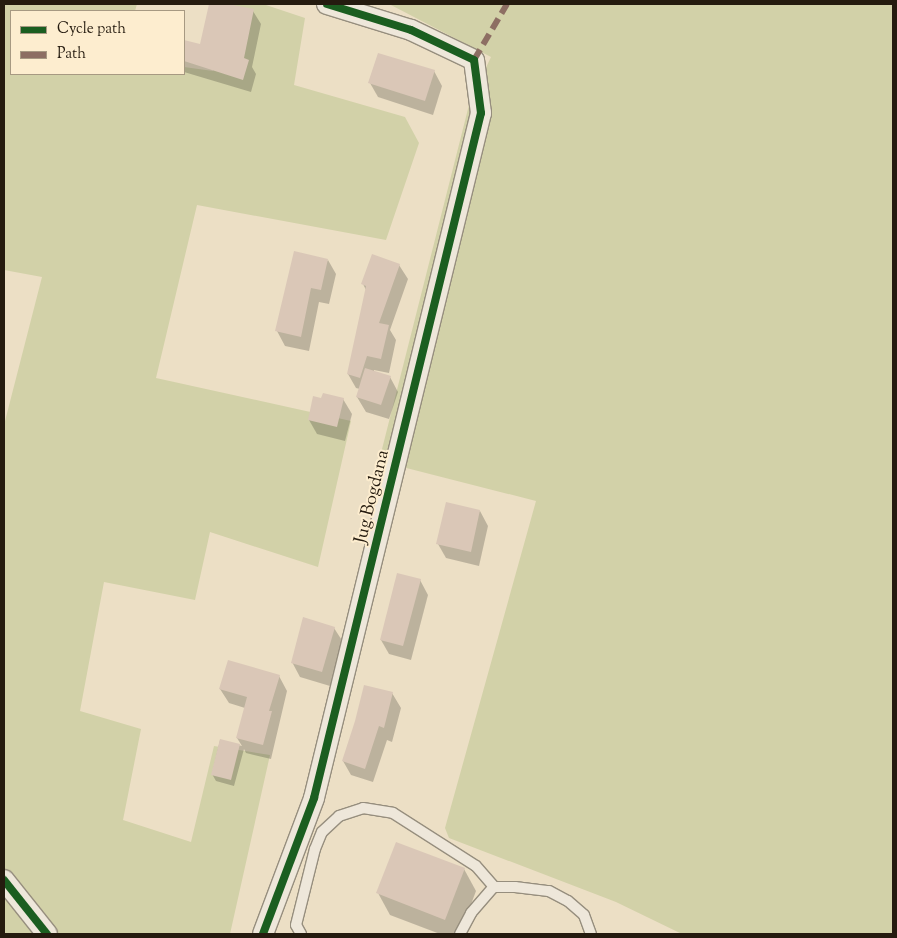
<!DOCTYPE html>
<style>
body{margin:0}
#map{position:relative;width:897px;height:938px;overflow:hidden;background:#ecdfc5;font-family:"Sorts Mill Goudy",serif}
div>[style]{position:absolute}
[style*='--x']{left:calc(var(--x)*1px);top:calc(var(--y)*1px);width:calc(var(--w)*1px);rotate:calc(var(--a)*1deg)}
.green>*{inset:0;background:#d2d1a8}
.shadow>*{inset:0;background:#0003}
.building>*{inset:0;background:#dac7b7}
.roads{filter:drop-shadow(1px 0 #968e7e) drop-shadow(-1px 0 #968e7e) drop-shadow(0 1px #968e7e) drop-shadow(0 -1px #968e7e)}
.lane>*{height:10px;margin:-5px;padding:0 5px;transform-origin:5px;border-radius:5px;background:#eee7da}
.street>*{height:20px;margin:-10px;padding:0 10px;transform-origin:10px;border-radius:10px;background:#eee7da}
.quiet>*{height:6px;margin-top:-3px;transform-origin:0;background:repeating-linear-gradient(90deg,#8d6e63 0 12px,transparent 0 18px)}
.cycleway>*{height:8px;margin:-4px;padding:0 4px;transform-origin:4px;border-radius:4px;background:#1b5e20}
span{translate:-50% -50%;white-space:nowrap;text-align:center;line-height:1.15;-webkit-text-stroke:4px #fdedcf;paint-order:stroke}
.street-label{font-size:18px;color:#251b0f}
.frame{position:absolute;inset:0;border:5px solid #251b0f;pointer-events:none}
.legend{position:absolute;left:10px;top:10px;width:175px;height:65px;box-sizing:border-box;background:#fdedcf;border:1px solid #a79982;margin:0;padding:6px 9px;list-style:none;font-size:15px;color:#251b0f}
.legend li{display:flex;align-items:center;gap:10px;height:25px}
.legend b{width:25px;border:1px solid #a79982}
</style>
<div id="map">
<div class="green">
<i style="clip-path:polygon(4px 4px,137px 4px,135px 11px,11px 11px,11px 74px,184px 74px,184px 67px,213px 71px,224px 4px,263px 4px,305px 18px,294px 85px,405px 117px,419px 143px,386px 240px,197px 205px,156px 378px,351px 421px,318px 567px,210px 532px,195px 600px,104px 582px,80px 711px,141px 729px,123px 820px,191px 842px,214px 746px,270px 755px,230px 934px,4px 934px,4px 425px,42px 277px,4px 270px)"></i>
<i style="clip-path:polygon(389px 4px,893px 4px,893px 934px,682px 934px,616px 902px,449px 838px,445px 828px,536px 501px,379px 461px,470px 101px,491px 57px)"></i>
</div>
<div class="shadow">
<i style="clip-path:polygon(210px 4px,222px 4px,253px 11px,261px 24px,252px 67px,256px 74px,251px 92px,184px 72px,184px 41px,201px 46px)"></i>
<i style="clip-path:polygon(434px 71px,442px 86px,433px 115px,378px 97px,370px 83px)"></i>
<i style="clip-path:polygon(328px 260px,336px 274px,329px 304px,319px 302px,309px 351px,285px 346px,277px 331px)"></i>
<i style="clip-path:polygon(399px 265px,408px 279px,390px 330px,396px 340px,389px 373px,374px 370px,374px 372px,390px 377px,398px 392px,389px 419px,366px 412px,357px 397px,360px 389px,356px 388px,348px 374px,366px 290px,363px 284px)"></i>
<i style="clip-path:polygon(343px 399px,352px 414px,345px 441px,317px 434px,309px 420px)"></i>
<i style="clip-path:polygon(480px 511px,488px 526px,479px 566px,446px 558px,438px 544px)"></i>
<i style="clip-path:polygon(420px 580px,428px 595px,411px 660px,389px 654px,381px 640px)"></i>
<i style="clip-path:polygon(334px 628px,343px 642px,330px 686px,300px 677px,292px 662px)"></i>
<i style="clip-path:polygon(279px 676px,287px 691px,271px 759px,246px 753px,244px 749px,234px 786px,216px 781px,212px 774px,220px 740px,242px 746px,237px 738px,245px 708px,229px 703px,220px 689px)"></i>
<i style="clip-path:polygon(392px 693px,401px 708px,392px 742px,387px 740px,373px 782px,351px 775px,343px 761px)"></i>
<i style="clip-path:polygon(464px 869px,476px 891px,460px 934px,440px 934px,390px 915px,378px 893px)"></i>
</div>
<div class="building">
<i style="clip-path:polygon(209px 4px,228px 4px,254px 9px,244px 58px,249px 60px,243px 80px,184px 61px,184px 40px,200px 44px)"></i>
<i style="clip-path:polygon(378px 53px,435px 70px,425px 101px,368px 83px)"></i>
<i style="clip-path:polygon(294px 251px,328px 259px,321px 290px,311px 288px,301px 337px,275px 331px)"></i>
<i style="clip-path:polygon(372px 254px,400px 264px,379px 323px,389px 325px,381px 359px,367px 356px,360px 378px,347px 374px,366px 286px,361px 284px)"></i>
<i style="clip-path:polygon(365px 368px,391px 376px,381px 405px,356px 397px)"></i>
<i style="clip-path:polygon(323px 393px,344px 398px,337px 427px,308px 420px,313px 396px,321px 398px)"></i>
<i style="clip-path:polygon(446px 502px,480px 510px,471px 552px,436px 544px)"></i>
<i style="clip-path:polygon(397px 573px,421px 579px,403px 646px,380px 640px)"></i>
<i style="clip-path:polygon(303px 617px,335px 627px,322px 672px,291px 663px)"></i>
<i style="clip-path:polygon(228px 660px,280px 675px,269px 711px,272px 711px,263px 745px,236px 738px,247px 697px,219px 689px)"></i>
<i style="clip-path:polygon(364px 685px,393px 692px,384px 728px,379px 726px,365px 769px,342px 761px,355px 721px)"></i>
<i style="clip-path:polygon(220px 739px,240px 744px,231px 780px,211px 775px)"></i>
<i style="clip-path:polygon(396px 842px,465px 868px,445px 920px,376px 893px)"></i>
</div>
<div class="roads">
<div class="lane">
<i style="--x:301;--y:934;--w:10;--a:-119"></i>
<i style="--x:296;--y:925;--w:78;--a:-76"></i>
<i style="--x:315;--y:849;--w:18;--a:-68"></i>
<i style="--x:322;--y:832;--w:23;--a:-43"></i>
<i style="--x:339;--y:816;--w:25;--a:-18"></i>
<i style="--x:363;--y:808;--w:30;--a:9"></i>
<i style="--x:393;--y:813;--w:98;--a:32.6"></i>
<i style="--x:476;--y:866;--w:28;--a:49"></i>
<i style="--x:460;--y:934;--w:24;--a:-62"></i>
<i style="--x:471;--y:913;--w:35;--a:-49"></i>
<i style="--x:494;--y:887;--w:21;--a:0"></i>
<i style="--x:515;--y:887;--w:34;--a:7"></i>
<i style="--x:549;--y:891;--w:21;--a:28"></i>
<i style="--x:568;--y:901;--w:21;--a:41"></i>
<i style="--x:584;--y:915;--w:20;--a:70"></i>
</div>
<div class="street">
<i style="--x:4;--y:880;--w:69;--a:51.5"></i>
<i style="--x:263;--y:934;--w:145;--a:-69.4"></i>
<i style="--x:314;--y:798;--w:705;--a:-76.3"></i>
<i style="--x:481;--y:113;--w:53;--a:-97.5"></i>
<i style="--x:474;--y:60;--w:70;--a:-154.5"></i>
<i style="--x:411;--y:30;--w:88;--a:-162.8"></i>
</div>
</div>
<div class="quiet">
<i style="--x:474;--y:60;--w:65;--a:-59.5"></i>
</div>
<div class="cycleway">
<i style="--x:4;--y:880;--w:69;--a:51.5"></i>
<i style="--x:263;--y:934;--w:145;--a:-69.4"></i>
<i style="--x:314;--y:798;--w:705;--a:-76.3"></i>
<i style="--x:481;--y:113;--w:53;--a:-97.5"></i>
<i style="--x:474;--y:60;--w:70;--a:-154.5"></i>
<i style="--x:411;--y:30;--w:88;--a:-162.8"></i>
</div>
<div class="street-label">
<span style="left:373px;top:497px;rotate:-76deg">Jug Bogdana</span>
</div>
<div class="frame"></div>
<ul class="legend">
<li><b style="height:6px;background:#1b5e20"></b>Cycle path</li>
<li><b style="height:6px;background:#8d6e63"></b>Path</li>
</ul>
</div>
